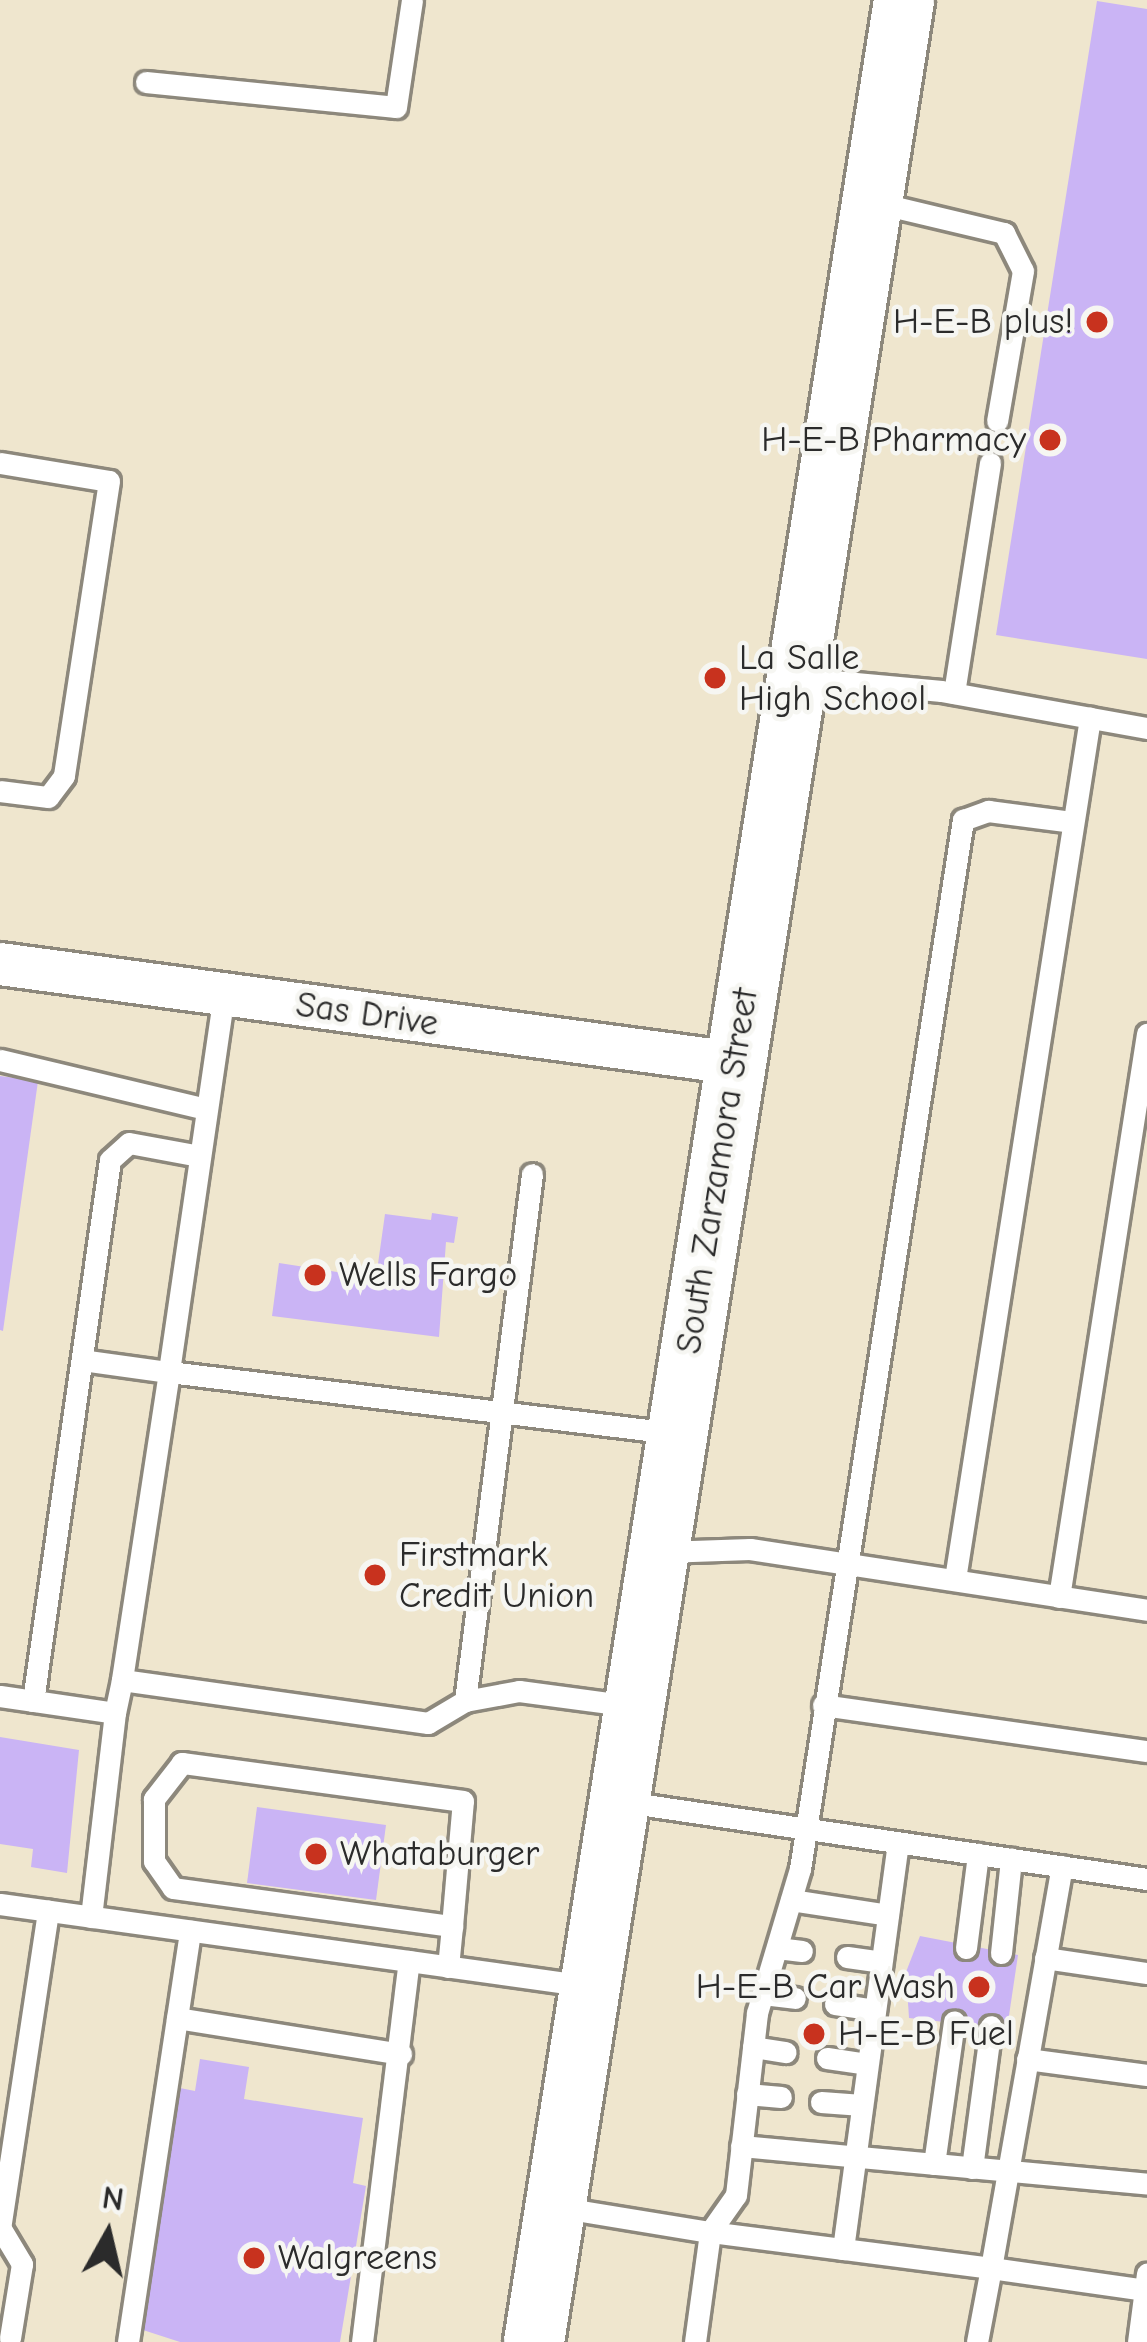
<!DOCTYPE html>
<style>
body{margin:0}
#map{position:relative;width:1147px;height:2342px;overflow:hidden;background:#efe6ce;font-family:"Comic Neue",sans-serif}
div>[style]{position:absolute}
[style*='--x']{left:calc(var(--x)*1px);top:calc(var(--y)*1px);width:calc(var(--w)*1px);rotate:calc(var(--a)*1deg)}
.building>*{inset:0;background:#cab4f5}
.roads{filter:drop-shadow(3px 0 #8d887c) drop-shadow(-3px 0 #8d887c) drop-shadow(0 3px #8d887c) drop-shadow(0 -3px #8d887c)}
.lane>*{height:21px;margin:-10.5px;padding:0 10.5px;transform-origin:10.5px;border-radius:10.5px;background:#fff}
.street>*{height:42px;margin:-21px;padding:0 21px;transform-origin:21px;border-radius:21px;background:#fff}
.secondary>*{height:60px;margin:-30px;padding:0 30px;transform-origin:30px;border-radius:30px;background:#fff}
.dots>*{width:33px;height:33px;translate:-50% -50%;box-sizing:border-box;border:6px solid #f6f6f2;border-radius:50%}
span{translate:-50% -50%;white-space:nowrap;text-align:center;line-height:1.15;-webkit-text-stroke:9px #f6f6f2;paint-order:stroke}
.poi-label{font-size:36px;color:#2b2b2b}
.right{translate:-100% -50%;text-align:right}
.left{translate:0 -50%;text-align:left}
.street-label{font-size:36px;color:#2b2b2b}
.north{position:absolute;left:48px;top:2174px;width:120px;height:120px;-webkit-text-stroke:9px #f6f6f2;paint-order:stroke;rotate:8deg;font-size:33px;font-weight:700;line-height:48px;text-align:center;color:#2b2b2b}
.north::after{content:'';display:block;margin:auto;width:42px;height:54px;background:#2b2b2b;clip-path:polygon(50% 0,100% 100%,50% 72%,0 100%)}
</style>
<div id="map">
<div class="building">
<i style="clip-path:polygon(1097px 1px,1147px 9px,1147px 659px,996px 635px)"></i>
<i style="clip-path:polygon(0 1076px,38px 1081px,3px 1331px,0 1330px)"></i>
<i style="clip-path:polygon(432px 1213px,458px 1217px,454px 1243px,446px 1242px,439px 1337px,272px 1316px,279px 1263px,376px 1278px,385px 1214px,431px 1220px)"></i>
<i style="clip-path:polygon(0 1737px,79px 1750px,67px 1873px,31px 1867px,33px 1849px,0 1844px)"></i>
<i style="clip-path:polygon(257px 1807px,386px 1825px,376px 1900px,247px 1883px)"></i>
<i style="clip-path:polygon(920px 1936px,1018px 1955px,1007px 2029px,909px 2018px,906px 1972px)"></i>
<i style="clip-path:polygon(200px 2059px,249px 2067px,244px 2099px,363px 2118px,353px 2183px,366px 2186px,340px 2342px,180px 2342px,143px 2330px,180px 2088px,195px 2091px)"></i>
</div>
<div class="roads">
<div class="lane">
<i style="--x:146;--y:82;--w:251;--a:5.7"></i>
<i style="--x:396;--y:107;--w:108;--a:-81.5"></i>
<i style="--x:878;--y:203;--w:130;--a:13.4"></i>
<i style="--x:1004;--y:233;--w:42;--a:63.4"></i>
<i style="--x:1023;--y:271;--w:152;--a:99.8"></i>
<i style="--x:0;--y:463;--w:110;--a:9.4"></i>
<i style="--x:109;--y:481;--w:298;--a:98.7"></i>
<i style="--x:64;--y:776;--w:26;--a:127"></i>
<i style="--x:48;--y:797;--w:48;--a:-172.9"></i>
<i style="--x:802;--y:678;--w:140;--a:5.3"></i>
<i style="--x:941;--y:691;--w:209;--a:10.2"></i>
<i style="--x:954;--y:693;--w:233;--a:-81.1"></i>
<i style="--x:224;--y:994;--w:382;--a:98.3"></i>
<i style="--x:169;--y:1372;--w:507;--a:6.91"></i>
<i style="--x:0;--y:1060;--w:212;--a:13.4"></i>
<i style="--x:82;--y:1360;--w:88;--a:7.9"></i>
<i style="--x:169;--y:1372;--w:312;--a:98.7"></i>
<i style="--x:663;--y:1552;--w:87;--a:-2"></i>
<i style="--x:750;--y:1549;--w:402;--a:8.7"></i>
<i style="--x:955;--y:1579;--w:872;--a:-81.09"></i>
<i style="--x:1059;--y:1597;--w:570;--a:-81.12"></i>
<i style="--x:0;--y:1696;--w:116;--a:8.4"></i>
<i style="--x:115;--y:1713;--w:34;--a:-78"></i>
<i style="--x:122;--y:1680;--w:309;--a:8"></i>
<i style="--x:428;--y:1723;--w:43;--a:-30.7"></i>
<i style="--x:465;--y:1701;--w:55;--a:-10.5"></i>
<i style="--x:519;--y:1691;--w:114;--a:7.6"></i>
<i style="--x:33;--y:1701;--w:546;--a:-81.9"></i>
<i style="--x:110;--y:1160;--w:25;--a:-42"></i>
<i style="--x:129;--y:1143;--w:71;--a:10.5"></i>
<i style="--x:465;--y:1701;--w:531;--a:-82.75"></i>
<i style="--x:823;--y:1705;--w:327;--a:8.1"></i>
<i style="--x:625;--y:1802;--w:528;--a:8.39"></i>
<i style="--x:791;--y:1900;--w:98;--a:8.8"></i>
<i style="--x:0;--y:1904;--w:594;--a:7.94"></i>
<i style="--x:91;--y:1917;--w:205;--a:-83.3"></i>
<i style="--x:777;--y:1948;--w:25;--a:7"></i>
<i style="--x:966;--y:1948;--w:95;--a:-82.7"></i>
<i style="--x:1001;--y:1953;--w:95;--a:-83.9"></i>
<i style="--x:847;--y:1957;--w:34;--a:8"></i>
<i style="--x:1045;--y:1958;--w:103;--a:8.4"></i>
<i style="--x:448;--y:1967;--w:41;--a:-84.4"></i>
<i style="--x:452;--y:1926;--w:125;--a:-85"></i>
<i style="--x:463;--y:1801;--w:284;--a:-172.3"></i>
<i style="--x:182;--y:1763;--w:46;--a:127.9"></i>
<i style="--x:154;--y:1799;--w:62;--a:90"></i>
<i style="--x:154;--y:1861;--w:33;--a:55"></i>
<i style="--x:173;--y:1888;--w:282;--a:7.8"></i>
<i style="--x:763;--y:1994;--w:32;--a:7"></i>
<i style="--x:835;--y:2004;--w:40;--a:8.5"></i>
<i style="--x:177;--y:2018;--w:227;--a:9.1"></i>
<i style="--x:753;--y:2047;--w:33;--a:9"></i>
<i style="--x:827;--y:2058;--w:40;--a:8.5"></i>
<i style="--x:1027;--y:2059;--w:121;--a:7.6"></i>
<i style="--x:747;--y:2094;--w:34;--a:5"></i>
<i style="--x:821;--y:2102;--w:41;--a:4.2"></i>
<i style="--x:741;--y:2146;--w:408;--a:5.3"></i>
<i style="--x:934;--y:2164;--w:144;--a:-82"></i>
<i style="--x:972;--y:2168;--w:143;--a:-82.4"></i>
<i style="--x:557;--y:2207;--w:155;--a:9.3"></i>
<i style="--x:710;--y:2232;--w:45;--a:-54.9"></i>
<i style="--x:736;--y:2195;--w:183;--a:-83.4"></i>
<i style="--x:757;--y:2013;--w:150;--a:-73.4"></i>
<i style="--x:800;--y:1869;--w:1062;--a:-81.17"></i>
<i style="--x:963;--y:820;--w:27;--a:-20"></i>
<i style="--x:988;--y:811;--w:84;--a:7.5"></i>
<i style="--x:0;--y:2229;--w:322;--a:-81.4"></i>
<i style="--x:1;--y:2229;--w:41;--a:59"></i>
<i style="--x:22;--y:2264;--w:75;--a:99.2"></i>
<i style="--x:843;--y:2249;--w:149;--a:7.3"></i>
<i style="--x:991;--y:2268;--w:408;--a:-80"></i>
<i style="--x:128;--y:2342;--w:416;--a:-81.4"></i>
<i style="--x:362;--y:2342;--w:384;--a:-83"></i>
<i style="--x:695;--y:2342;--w:111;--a:-82.2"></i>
<i style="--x:710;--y:2232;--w:134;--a:7.3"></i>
<i style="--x:843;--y:2249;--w:410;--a:-82.3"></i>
<i style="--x:977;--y:2342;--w:75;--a:-79.3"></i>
<i style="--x:991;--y:2268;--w:156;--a:8.1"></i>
<i style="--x:1138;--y:2342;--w:69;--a:-82.5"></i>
</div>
<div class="street">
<i style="--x:0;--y:964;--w:741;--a:7.68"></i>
</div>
<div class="secondary">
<i style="--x:534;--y:2342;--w:2371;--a:-81.02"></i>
</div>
</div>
<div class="dots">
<i style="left:1097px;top:322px;background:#c8321e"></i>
<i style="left:1050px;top:440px;background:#c8321e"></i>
<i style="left:715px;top:678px;background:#c8321e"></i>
<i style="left:315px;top:1275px;background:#c8321e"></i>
<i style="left:375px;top:1575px;background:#c8321e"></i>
<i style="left:316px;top:1854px;background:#c8321e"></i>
<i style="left:979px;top:1987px;background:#c8321e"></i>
<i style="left:814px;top:2034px;background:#c8321e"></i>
<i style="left:254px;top:2258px;background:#c8321e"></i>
</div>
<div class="poi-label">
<span class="right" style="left:1073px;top:322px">H-E-B plus!</span>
<span class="right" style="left:1026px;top:440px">H-E-B Pharmacy</span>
<span class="left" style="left:739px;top:678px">La Salle<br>High School</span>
<span class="left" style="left:339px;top:1275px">Wells Fargo</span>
<span class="left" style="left:399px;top:1575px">Firstmark<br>Credit Union</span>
<span class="left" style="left:340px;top:1854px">Whataburger</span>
<span class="right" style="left:955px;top:1987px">H-E-B Car Wash</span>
<span class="left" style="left:838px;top:2034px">H-E-B Fuel</span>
<span class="left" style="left:278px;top:2258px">Walgreens</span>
</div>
<div class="street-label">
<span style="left:367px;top:1014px;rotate:8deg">Sas Drive</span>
<span style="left:717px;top:1171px;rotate:-81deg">South Zarzamora Street</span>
</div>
<div class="north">N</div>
</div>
